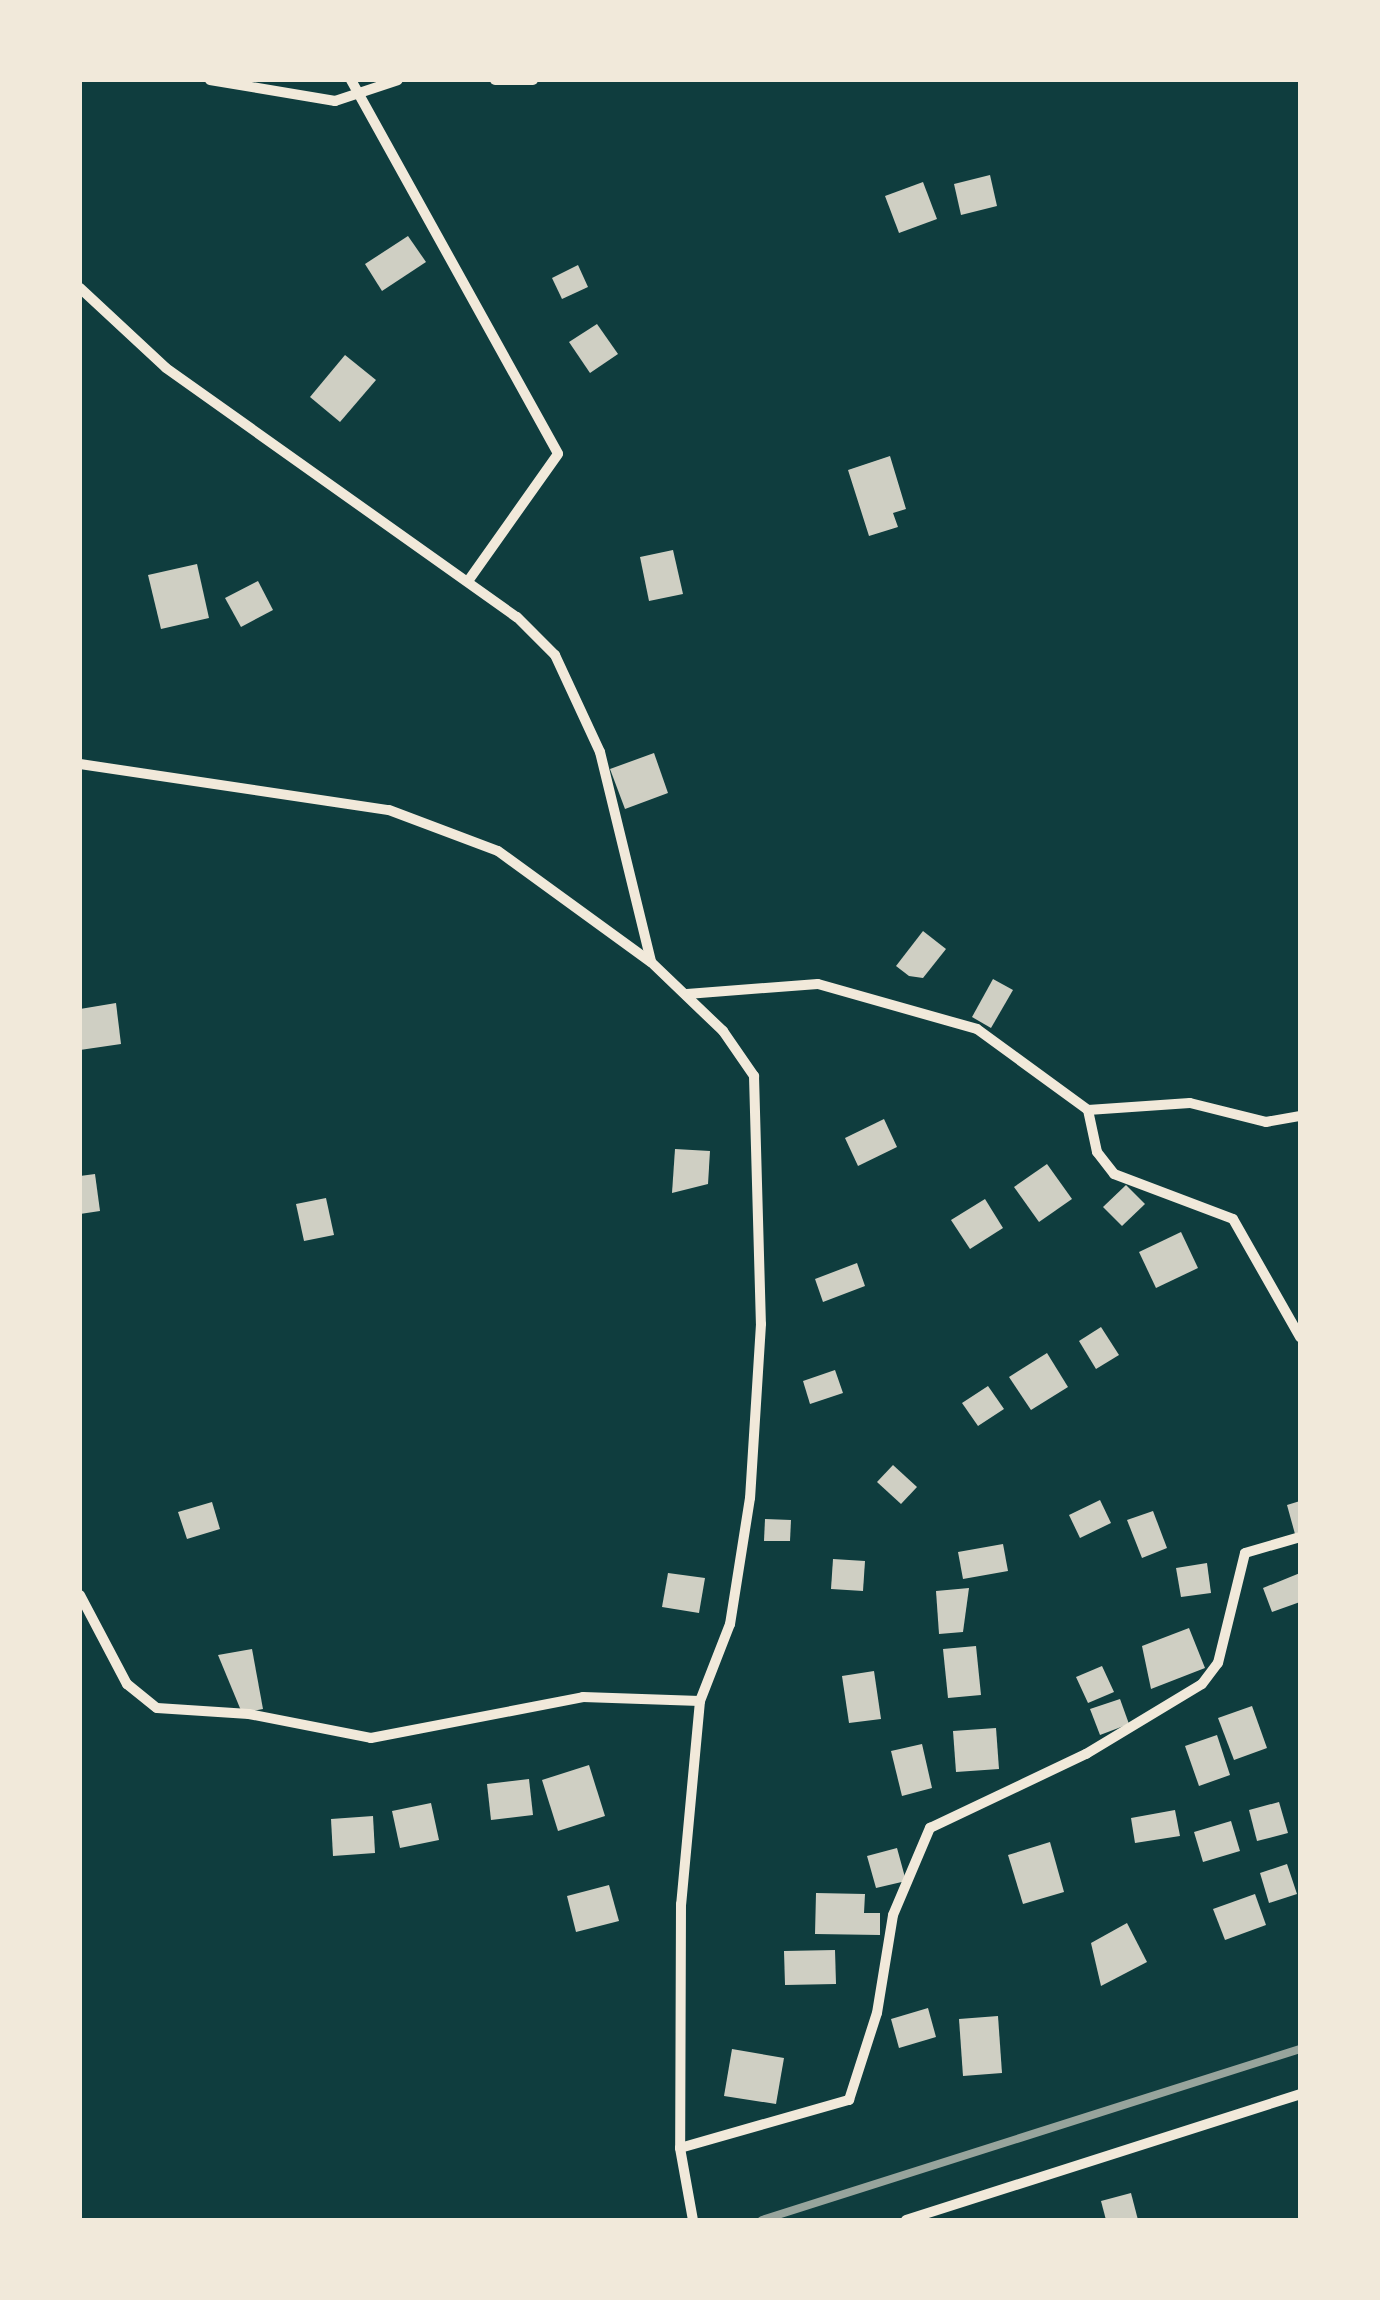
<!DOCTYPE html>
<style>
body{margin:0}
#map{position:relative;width:1380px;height:2300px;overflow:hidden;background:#0f3d3e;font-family:"Fira Sans Condensed",sans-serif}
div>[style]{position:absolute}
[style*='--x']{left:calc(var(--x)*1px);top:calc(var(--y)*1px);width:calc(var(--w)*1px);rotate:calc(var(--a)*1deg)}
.building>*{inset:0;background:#cfcfc3}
.minor>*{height:10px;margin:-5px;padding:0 5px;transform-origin:5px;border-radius:5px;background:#f1e9da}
.rail>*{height:8px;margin:-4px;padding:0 4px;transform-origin:4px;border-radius:4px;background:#97a49c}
span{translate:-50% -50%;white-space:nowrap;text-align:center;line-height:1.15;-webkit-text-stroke:10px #f1e9da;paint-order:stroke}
.frame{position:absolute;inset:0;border:82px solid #f1e9da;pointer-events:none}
</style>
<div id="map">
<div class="building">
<i style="clip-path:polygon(990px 175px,997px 206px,961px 215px,954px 184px)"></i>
<i style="clip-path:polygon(923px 182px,937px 219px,899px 233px,885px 196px)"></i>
<i style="clip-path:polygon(408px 236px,426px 262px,382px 291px,365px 264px)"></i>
<i style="clip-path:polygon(578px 265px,588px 287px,562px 299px,552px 278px)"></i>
<i style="clip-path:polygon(597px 324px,618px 354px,590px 373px,569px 342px)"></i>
<i style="clip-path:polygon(345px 355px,376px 380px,340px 422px,310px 397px)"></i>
<i style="clip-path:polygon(890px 456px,906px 509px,893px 513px,898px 527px,869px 536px,848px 470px)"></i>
<i style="clip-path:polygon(673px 550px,683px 594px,649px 601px,640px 557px)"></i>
<i style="clip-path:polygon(197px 564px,209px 618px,161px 629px,148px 575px)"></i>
<i style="clip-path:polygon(258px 581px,273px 610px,241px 627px,225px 598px)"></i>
<i style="clip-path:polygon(654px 753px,668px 793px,625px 809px,610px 769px)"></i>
<i style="clip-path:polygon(923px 931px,946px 949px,923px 978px,909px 976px,896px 966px)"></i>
<i style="clip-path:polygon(993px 979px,1013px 990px,991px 1028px,972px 1017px)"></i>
<i style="clip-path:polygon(116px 1003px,121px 1044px,80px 1050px,80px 1009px)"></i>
<i style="clip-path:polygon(884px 1119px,897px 1147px,858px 1166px,845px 1138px)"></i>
<i style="clip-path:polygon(675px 1149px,710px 1151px,708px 1184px,672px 1193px)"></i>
<i style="clip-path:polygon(1047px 1164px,1072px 1199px,1039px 1222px,1014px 1187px)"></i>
<i style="clip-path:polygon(95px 1174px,100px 1211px,80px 1214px,80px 1176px)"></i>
<i style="clip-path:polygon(1126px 1185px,1145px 1204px,1122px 1226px,1103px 1207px)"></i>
<i style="clip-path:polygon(326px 1198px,334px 1235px,304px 1241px,296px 1204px)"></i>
<i style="clip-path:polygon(985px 1199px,1003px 1228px,970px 1249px,951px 1220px)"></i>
<i style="clip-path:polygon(1181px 1232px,1198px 1268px,1156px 1288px,1139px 1252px)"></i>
<i style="clip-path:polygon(857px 1263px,865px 1286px,823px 1302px,815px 1279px)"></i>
<i style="clip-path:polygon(1101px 1327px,1119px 1355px,1096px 1369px,1079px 1341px)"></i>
<i style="clip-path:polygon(1047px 1353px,1068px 1387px,1031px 1410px,1009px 1377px)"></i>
<i style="clip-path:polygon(835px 1370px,843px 1393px,810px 1404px,803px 1381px)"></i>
<i style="clip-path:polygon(988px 1386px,1004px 1409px,978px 1426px,962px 1403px)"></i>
<i style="clip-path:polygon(893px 1465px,917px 1487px,901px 1504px,877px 1482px)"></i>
<i style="clip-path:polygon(1100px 1500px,1111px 1523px,1080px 1538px,1069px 1515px)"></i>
<i style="clip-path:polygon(1300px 1501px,1300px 1532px,1295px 1534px,1287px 1505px)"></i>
<i style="clip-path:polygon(212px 1502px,220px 1529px,187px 1539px,178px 1512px)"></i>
<i style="clip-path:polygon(1153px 1511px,1167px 1548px,1142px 1558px,1127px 1520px)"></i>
<i style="clip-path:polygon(765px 1519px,791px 1520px,790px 1541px,764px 1541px)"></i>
<i style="clip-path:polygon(1003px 1544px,1008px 1571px,963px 1579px,958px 1552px)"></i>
<i style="clip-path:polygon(833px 1559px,865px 1561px,863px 1591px,831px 1589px)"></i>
<i style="clip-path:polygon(1207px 1563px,1211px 1593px,1181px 1597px,1176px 1568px)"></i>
<i style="clip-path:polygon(668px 1573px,705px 1578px,699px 1613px,662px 1607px)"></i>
<i style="clip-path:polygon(1300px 1573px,1300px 1602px,1272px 1612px,1263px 1588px)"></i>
<i style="clip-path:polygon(969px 1588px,963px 1632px,939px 1634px,936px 1591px)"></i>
<i style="clip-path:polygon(1189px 1628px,1205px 1668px,1151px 1689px,1142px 1646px)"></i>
<i style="clip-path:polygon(976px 1646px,981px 1695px,948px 1698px,943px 1649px)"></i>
<i style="clip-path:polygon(252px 1649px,263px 1709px,242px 1713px,218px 1655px)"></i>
<i style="clip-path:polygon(1102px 1666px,1114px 1692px,1088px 1703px,1076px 1677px)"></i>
<i style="clip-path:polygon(874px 1671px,881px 1719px,849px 1723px,842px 1676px)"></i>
<i style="clip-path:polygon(1120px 1699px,1129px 1724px,1100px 1735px,1090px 1709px)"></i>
<i style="clip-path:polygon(1252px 1706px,1267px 1748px,1234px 1760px,1218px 1718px)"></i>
<i style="clip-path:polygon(996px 1728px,999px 1769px,956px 1772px,953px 1731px)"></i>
<i style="clip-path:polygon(1217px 1735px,1230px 1775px,1199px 1786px,1185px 1746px)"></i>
<i style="clip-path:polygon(922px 1744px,932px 1788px,902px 1796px,891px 1751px)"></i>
<i style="clip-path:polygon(589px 1765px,605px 1816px,558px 1831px,542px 1780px)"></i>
<i style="clip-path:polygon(529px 1779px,533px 1815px,491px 1820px,487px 1784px)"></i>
<i style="clip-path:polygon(1279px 1802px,1288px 1833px,1257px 1841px,1249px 1810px)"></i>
<i style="clip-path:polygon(431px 1803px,439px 1840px,400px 1848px,392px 1811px)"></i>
<i style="clip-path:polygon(1175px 1810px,1180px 1836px,1135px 1843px,1131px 1818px)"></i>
<i style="clip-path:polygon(373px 1816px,375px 1853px,333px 1856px,331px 1819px)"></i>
<i style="clip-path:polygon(1231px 1821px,1240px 1851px,1203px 1862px,1194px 1832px)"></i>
<i style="clip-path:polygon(1050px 1842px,1064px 1892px,1023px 1904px,1008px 1855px)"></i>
<i style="clip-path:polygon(897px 1848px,906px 1881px,876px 1888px,867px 1856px)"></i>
<i style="clip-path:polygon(1287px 1864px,1297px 1894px,1269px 1903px,1260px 1873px)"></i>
<i style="clip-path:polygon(609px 1885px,619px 1921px,576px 1932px,567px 1896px)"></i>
<i style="clip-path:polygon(816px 1893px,865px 1894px,864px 1913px,880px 1913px,880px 1935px,815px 1934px)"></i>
<i style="clip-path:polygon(1255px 1894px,1266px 1925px,1225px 1940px,1213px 1909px)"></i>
<i style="clip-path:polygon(1127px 1923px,1147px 1962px,1101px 1986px,1091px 1943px)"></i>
<i style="clip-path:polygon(835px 1950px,836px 1984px,785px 1985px,784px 1951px)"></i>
<i style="clip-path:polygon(928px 2008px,936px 2037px,899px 2048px,891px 2019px)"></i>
<i style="clip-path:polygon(998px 2016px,1002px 2073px,963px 2076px,959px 2019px)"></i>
<i style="clip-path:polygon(732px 2049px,784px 2058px,776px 2104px,724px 2096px)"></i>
<i style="clip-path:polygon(1131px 2193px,1138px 2220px,1106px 2220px,1101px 2201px)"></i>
</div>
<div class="minor">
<i style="--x:210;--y:80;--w:127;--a:9.5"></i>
<i style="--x:335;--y:101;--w:66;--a:-18.4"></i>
<i style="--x:351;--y:80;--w:427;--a:61"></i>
<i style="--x:558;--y:454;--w:156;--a:125.3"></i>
<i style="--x:495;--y:80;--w:38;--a:0"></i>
<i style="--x:80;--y:288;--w:117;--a:42.9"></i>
<i style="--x:166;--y:368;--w:430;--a:35.4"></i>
<i style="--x:517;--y:617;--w:54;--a:45"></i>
<i style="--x:555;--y:655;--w:107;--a:65.1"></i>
<i style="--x:600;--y:752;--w:215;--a:76.3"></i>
<i style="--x:80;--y:764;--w:312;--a:8.5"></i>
<i style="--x:389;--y:810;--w:116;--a:20.6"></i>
<i style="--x:498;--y:851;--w:189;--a:36"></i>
<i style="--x:651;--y:962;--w:100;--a:43.8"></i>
<i style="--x:723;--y:1031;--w:55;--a:55.4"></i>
<i style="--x:754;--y:1076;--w:248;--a:88.4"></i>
<i style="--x:761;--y:1324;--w:174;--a:93.6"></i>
<i style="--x:750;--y:1498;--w:128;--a:99"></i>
<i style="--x:730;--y:1624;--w:83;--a:111.3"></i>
<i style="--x:700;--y:1701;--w:204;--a:95.3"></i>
<i style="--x:681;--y:1904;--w:244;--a:90.2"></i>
<i style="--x:680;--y:2148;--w:73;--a:79.8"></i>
<i style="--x:687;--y:994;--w:131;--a:-4.4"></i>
<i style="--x:818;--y:984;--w:165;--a:15.8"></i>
<i style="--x:977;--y:1029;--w:137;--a:36.1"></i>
<i style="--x:1088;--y:1110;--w:43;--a:77.9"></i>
<i style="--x:1097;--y:1152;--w:28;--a:52"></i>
<i style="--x:1114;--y:1174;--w:127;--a:20.7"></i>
<i style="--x:1233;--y:1219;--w:136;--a:60.4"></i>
<i style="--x:1088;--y:1110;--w:102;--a:-3.9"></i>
<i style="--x:1190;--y:1103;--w:78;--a:14"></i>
<i style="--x:1266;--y:1122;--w:35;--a:-10"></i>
<i style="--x:80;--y:1595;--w:101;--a:62.2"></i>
<i style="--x:127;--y:1684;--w:38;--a:39"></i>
<i style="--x:157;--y:1708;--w:92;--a:3.7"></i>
<i style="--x:249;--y:1714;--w:124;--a:11.1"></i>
<i style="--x:371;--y:1738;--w:216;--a:-10.9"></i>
<i style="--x:583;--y:1697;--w:117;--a:2"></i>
<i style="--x:680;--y:2148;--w:176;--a:-15.9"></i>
<i style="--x:849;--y:2100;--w:91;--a:-72.2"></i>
<i style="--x:877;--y:2013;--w:99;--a:-80.7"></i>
<i style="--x:893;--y:1915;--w:95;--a:-67"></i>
<i style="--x:930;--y:1828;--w:173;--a:-25.4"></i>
<i style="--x:1086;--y:1754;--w:135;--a:-31.1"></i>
<i style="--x:1202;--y:1684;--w:26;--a:-53"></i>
<i style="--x:1218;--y:1663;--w:113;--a:-76.2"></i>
<i style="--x:1245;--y:1553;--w:57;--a:-16.2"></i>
<i style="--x:906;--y:2220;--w:414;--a:-17.7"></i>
</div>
<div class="rail">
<i style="--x:762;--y:2220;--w:565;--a:-17.63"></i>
</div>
<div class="frame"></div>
</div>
